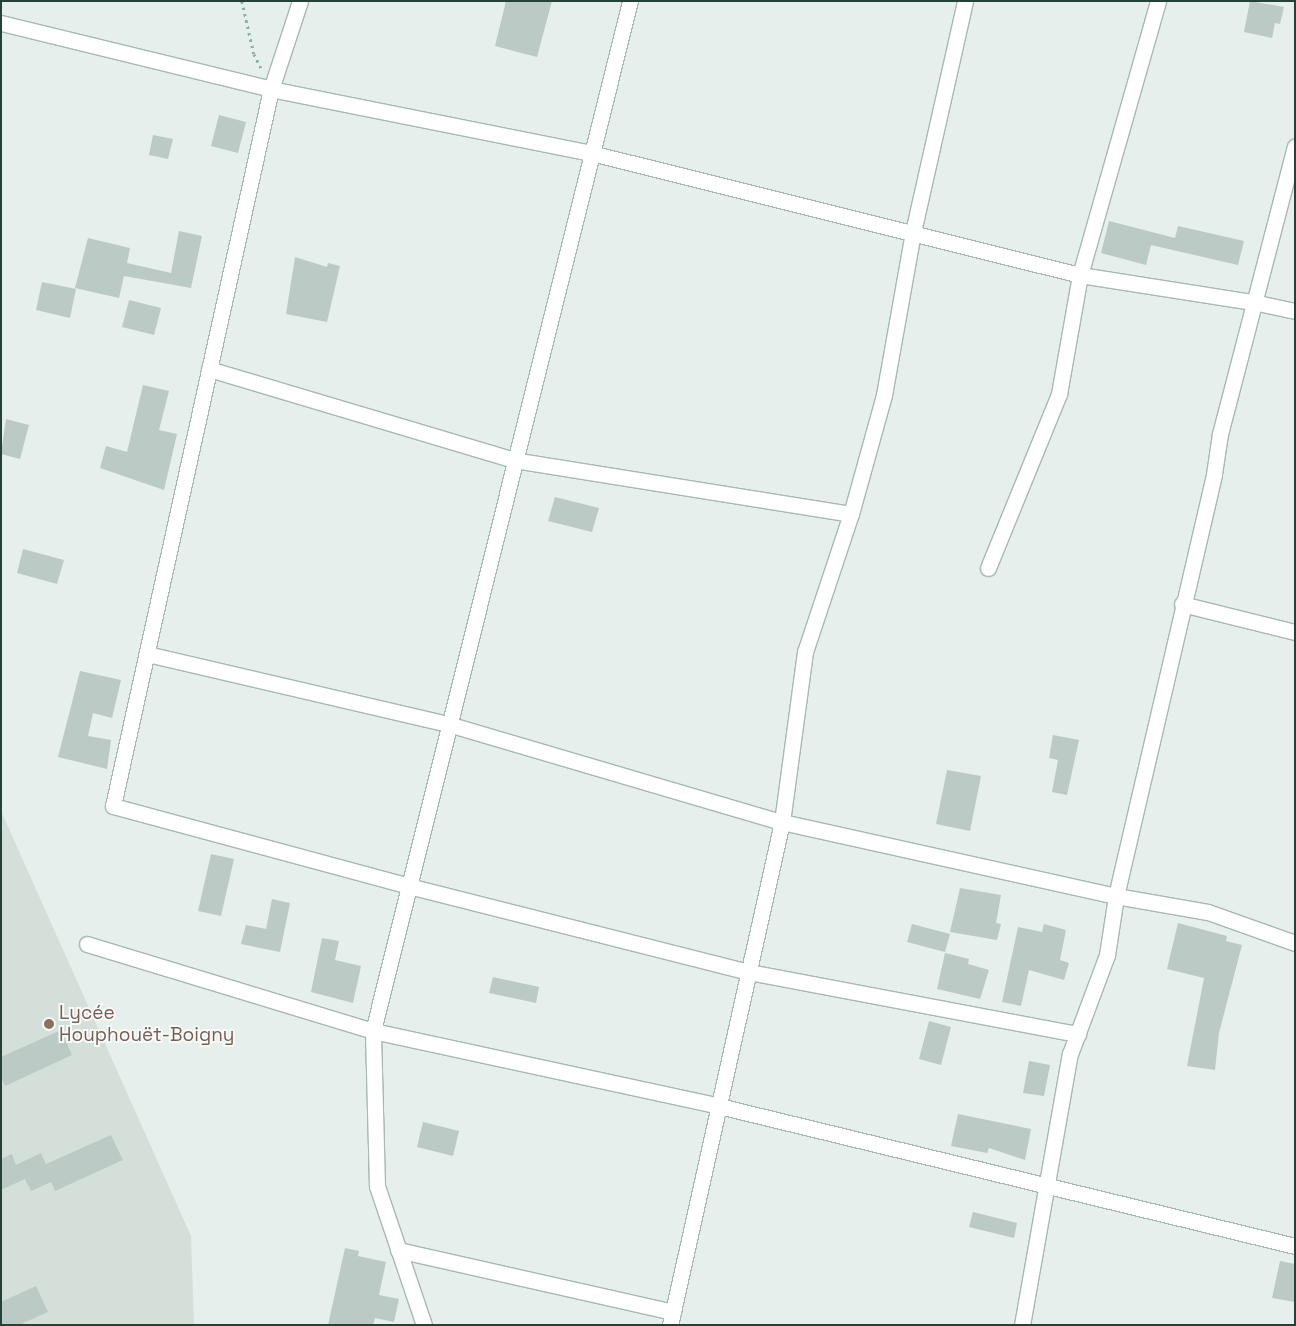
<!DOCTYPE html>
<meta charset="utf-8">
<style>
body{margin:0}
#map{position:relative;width:1296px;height:1326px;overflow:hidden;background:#e6efeb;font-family:"Space Grotesk",sans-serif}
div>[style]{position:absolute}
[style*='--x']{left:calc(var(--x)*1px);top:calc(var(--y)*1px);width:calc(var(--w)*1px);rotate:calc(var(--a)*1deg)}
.built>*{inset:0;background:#d4dfda}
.building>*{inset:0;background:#bbcac4}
.path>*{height:2.5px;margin-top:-1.25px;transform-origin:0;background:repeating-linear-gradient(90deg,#86b3a5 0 2.5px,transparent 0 6.5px)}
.roads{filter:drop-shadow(1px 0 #a8b8b2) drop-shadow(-1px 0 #a8b8b2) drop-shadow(0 1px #a8b8b2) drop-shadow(0 -1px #a8b8b2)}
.minor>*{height:15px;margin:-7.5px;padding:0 7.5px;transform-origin:7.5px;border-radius:7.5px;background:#fff}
.dots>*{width:14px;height:14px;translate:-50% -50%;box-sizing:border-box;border:2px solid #f7fbf9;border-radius:50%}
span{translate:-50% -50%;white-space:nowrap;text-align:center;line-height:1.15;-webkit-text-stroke:4px #f7fbf9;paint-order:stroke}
.education-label{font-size:19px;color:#785e54}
.left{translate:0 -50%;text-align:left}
.frame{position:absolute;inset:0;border:2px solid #24423a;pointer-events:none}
</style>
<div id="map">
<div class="built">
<i style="clip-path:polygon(1px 811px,191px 1236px,194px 1325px,1px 1325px)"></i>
</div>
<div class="building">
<i style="clip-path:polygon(506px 1px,552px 1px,537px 57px,495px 46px)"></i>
<i style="clip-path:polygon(1250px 1px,1284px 7px,1280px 24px,1275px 23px,1272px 38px,1244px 32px)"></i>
<i style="clip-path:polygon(219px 115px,246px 122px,238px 153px,211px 146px)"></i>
<i style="clip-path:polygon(153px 135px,173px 139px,168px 159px,149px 155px)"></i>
<i style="clip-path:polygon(1109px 221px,1175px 238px,1178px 226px,1244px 241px,1238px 265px,1151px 245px,1146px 265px,1101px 253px)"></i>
<i style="clip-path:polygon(179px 231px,202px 236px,191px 288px,124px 276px,119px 298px,75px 288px,88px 238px,130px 248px,127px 263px,171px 273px)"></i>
<i style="clip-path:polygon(295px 257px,327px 267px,328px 263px,340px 266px,327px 322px,286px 314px)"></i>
<i style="clip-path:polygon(42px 282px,76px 289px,70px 318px,36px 310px)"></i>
<i style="clip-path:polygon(129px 300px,161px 308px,154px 335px,122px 327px)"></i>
<i style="clip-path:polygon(143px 385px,169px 391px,159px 430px,177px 434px,164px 490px,100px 468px,106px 446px,127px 452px)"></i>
<i style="clip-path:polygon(6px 419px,29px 425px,20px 459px,1px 454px)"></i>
<i style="clip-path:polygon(555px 497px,599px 508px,592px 532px,548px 521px)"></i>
<i style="clip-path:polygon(23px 549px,64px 560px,57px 584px,17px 573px)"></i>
<i style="clip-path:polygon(80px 671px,121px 680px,112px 718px,93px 713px,88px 736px,111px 740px,107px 769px,58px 757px)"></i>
<i style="clip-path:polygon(1053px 735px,1079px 740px,1067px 795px,1052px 792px,1058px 760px,1049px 758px)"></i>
<i style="clip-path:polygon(947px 770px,981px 776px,970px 831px,936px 824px)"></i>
<i style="clip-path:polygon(211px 854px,234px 859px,221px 916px,198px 911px)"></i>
<i style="clip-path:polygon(960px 888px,1001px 895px,996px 923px,1001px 924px,997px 940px,950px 932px)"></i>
<i style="clip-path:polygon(272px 899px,290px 903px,280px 952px,241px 944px,246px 925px,266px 929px)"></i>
<i style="clip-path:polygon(1178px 923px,1227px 936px,1226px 941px,1242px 945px,1219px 1033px,1215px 1070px,1187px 1066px,1204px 978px,1167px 969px)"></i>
<i style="clip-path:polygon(912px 924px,950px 934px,945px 952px,907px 942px)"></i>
<i style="clip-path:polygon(1044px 924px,1066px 930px,1060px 960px,1069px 963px,1064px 980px,1029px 970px,1021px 1006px,1002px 1002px,1018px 927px,1042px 932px)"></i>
<i style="clip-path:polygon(322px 938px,339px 941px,335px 960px,361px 966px,353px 1003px,311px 992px)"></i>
<i style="clip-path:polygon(945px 953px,969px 959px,968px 964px,989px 970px,980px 999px,937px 989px)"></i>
<i style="clip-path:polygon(493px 977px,539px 987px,536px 1003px,489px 993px)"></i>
<i style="clip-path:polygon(929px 1021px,951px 1027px,941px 1065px,919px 1059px)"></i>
<i style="clip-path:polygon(61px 1030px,72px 1055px,5px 1086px,1px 1077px,1px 1057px)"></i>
<i style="clip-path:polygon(1029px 1061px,1050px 1065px,1044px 1096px,1023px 1093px)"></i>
<i style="clip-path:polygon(958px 1114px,1031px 1129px,1025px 1160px,989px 1148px,987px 1153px,951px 1146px)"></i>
<i style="clip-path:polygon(423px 1122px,459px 1131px,453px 1156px,417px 1147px)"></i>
<i style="clip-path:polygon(111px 1135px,123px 1160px,55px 1191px,51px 1182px,31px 1191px,25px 1179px,1px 1190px,1px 1159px,12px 1154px,16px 1165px,41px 1153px,46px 1164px)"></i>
<i style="clip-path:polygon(973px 1212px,1017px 1223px,1014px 1238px,969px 1227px)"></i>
<i style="clip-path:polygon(345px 1248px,359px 1251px,358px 1256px,386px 1262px,379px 1295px,399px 1299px,394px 1322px,375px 1318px,373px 1325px,328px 1325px)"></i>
<i style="clip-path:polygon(1280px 1261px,1295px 1264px,1295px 1302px,1272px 1298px)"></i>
<i style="clip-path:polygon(36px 1286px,48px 1312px,19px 1325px,1px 1325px,1px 1302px)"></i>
</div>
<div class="path">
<i style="--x:242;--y:1;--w:54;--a:77.2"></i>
<i style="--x:254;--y:54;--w:18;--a:63"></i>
</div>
<div class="roads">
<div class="minor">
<i style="--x:300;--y:1;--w:93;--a:108.2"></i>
<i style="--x:271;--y:89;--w:734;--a:102.43"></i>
<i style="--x:113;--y:806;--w:307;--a:15.1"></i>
<i style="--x:409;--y:886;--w:351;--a:14.2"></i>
<i style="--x:749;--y:972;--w:335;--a:10.7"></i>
<i style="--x:1;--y:23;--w:278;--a:13.7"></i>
<i style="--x:271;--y:89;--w:326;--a:11.3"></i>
<i style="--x:591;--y:153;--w:504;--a:14.01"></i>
<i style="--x:1080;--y:275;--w:175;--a:8.9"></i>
<i style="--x:1253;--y:302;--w:43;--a:12.1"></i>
<i style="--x:209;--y:369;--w:318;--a:16.6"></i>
<i style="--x:514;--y:460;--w:341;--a:9.1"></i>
<i style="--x:988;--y:568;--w:188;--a:-67.8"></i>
<i style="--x:1059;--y:394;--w:121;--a:-80"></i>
<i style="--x:1080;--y:275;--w:285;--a:-74.1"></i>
<i style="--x:1182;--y:604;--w:116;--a:13.9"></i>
<i style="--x:147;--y:654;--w:309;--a:13.1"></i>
<i style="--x:448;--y:724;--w:348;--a:16.4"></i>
<i style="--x:782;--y:822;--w:342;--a:12.5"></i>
<i style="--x:1116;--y:896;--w:93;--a:9.9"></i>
<i style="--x:1208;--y:912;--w:92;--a:19.6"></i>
<i style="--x:87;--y:944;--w:299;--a:16.9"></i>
<i style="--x:373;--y:1031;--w:354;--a:12.2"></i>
<i style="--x:719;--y:1106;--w:593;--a:13.66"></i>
<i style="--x:398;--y:1250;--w:282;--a:12.7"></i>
<i style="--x:424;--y:1325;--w:147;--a:-108.7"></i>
<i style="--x:377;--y:1186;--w:155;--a:-91.5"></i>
<i style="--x:373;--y:1031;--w:1062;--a:-75.99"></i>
<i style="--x:670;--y:1325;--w:515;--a:-77.45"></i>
<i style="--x:782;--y:822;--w:172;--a:-82.3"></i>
<i style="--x:805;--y:652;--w:145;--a:-71.6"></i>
<i style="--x:851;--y:514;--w:123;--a:-74.5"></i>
<i style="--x:884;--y:395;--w:166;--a:-79.9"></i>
<i style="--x:913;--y:232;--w:237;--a:-77.3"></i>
<i style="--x:1022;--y:1325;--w:275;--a:-80"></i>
<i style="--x:1070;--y:1054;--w:106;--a:-69.5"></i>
<i style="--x:1107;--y:955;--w:60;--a:-81.3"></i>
<i style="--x:1116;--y:896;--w:433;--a:-76.9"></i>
<i style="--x:1214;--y:474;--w:40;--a:-81.5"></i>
<i style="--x:1220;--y:434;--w:297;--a:-75.4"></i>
</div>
</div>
<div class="dots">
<i style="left:49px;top:1024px;background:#8d6e63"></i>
</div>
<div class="education-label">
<span class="left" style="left:59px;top:1024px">Lycée<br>Houphouët-Boigny</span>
</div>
<div class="frame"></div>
</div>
